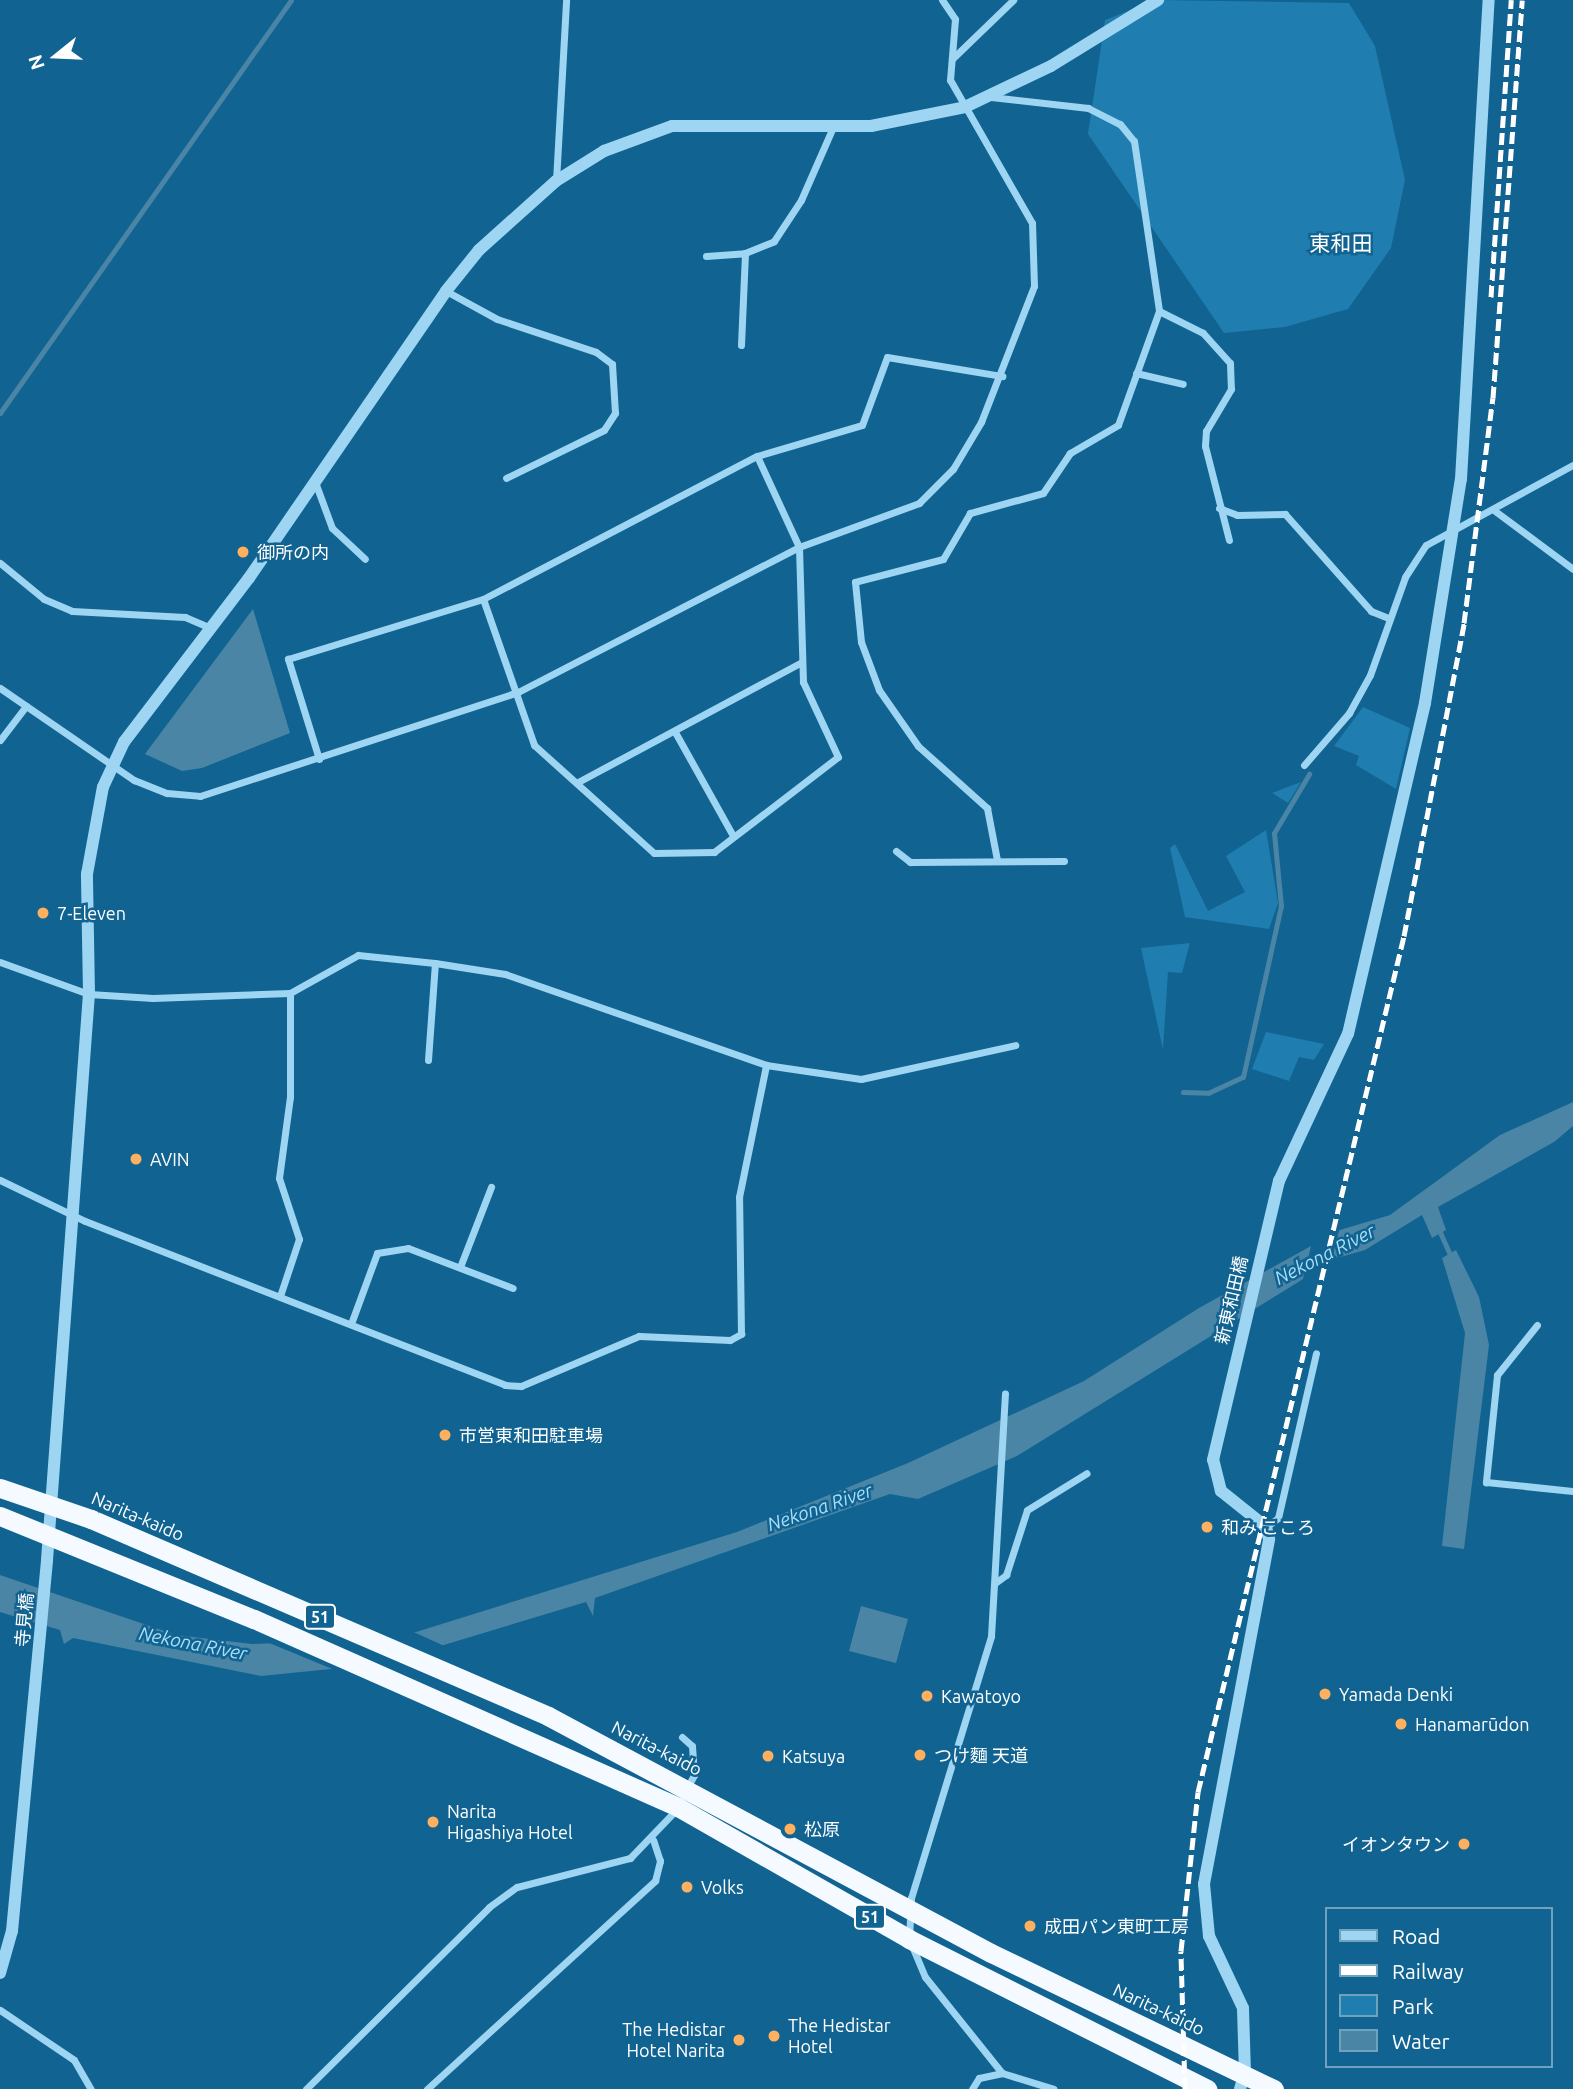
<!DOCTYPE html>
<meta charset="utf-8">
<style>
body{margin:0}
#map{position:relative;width:1573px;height:2089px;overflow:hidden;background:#116391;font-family:Ubuntu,"Noto Sans JP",sans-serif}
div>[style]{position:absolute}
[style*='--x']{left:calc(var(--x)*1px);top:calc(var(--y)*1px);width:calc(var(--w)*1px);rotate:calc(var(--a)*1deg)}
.green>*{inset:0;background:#207daf}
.water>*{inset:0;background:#4a85a6}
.pier>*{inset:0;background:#116391}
.stream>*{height:5px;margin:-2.5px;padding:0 2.5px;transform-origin:2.5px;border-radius:2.5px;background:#4a85a6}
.minor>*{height:7px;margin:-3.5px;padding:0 3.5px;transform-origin:3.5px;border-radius:3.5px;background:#9dd5f3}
.tertiary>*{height:12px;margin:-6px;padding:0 6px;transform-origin:6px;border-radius:6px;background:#9dd5f3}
.trunk>*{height:19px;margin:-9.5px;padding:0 9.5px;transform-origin:9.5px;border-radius:9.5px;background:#f4faff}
.rail>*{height:5px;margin-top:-2.5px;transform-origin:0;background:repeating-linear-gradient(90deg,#fff 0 12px,transparent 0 17px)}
.dots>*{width:19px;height:19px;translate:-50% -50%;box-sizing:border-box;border:4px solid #116391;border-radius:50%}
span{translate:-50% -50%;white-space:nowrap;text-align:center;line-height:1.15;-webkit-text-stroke:5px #116391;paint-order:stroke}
.shield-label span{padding:2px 5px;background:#116391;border:2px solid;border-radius:5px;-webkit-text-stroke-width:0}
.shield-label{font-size:16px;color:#fff;font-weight:700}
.poi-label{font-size:18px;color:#fff}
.left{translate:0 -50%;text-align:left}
.right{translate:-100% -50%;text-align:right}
.street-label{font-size:18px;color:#fff}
.water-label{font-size:19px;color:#a9defa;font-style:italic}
.quarter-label{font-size:21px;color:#fff}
.legend{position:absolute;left:1325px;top:1907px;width:228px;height:161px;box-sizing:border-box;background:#116391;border:2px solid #70a1bd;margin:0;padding:9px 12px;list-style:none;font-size:21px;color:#fff}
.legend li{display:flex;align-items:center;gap:14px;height:35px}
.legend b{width:35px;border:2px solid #70a1bd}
.north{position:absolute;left:21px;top:21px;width:70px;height:70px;-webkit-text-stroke:5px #116391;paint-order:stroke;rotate:252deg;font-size:19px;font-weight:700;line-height:28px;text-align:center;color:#fff}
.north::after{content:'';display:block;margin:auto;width:24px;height:32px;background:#fff;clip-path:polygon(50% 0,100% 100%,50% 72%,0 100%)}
</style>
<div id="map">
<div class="green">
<i style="clip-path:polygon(1156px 0,1349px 3px,1375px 46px,1405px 180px,1391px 248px,1348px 309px,1285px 327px,1224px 333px,1088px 134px,1105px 20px)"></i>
<i style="clip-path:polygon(1363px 707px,1410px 728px,1396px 789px,1356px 765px,1359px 756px,1334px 746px)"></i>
<i style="clip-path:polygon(1301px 782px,1288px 803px,1272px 793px)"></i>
<i style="clip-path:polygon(1266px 830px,1278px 903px,1269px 929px,1185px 917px,1170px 848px,1175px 844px,1208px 911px,1245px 892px,1226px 856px)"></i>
<i style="clip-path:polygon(1190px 943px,1182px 973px,1168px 972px,1163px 1050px,1141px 948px)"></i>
<i style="clip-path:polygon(1266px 1032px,1324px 1044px,1314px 1060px,1299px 1057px,1289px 1081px,1252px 1069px)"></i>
</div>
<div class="water">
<i style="clip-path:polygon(253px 609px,290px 733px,202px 768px,182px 771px,145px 754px)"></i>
<i style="clip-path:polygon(1573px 1102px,1573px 1126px,1554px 1142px,1438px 1207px,1446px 1230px,1432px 1238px,1422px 1215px,1365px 1250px,1337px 1258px,1017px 1456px,918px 1499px,890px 1494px,595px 1598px,593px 1616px,586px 1602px,381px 1664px,261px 1676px,73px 1638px,64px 1644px,60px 1630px,0 1612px,0 1575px,176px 1635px,252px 1644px,352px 1640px,416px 1632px,737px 1532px,908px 1463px,1084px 1381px,1199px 1308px,1340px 1230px,1390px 1215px,1500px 1135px)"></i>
<i style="clip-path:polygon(1456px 1250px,1479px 1297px,1489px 1345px,1464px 1549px,1442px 1546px,1465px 1333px,1442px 1258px)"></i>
<i style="clip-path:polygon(861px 1606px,908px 1619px,896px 1663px,849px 1651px)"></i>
</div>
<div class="pier">
<i style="clip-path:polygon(1340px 1227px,1330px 1266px,1302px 1283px,1312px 1242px)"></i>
<i style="clip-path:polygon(407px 1629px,453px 1650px,342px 1673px,262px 1640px)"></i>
</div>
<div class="stream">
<i style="--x:0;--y:413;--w:505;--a:-54.83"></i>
<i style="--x:1183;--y:1092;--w:25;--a:2"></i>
<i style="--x:1208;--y:1093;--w:38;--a:-25"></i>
<i style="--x:1243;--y:1077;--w:175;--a:-77.5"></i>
<i style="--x:1281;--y:906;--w:73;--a:-95.5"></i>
<i style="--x:1274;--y:833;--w:69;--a:-59.3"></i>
<i style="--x:1439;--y:1230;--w:32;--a:66"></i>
</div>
<div class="minor">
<i style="--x:952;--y:59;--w:85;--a:-44"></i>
<i style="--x:991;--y:97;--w:98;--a:6.5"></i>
<i style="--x:1088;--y:108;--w:36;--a:27"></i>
<i style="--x:1120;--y:124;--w:22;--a:51"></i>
<i style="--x:1134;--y:141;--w:172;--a:81.6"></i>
<i style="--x:1159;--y:311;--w:121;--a:109.8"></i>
<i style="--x:1118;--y:425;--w:56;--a:149.7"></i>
<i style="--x:1070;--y:453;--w:48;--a:124"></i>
<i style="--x:1043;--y:493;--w:76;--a:164.7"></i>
<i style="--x:970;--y:513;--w:53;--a:120.4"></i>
<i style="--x:943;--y:559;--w:91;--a:165.4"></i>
<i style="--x:855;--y:582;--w:60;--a:84.3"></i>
<i style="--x:861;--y:642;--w:51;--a:69.4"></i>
<i style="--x:879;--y:690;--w:68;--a:55.1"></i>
<i style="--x:918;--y:746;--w:93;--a:41.9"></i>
<i style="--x:987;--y:808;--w:53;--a:79.1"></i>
<i style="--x:556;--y:181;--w:181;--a:-86.8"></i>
<i style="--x:706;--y:256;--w:39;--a:-4"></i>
<i style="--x:745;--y:253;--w:31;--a:-22"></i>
<i style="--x:774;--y:241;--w:49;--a:-56.6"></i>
<i style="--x:801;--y:200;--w:82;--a:-66.3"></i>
<i style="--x:446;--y:291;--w:58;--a:28.8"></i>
<i style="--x:497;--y:319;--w:104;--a:18.4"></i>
<i style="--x:596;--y:352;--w:20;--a:37"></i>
<i style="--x:612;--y:364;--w:49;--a:86.5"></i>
<i style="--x:615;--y:413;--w:20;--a:123"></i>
<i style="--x:604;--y:430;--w:109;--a:153.9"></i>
<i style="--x:1159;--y:311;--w:49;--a:26.6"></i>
<i style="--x:1203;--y:333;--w:40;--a:48"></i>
<i style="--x:1230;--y:363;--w:26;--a:88"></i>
<i style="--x:1231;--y:389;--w:49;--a:120.8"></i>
<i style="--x:1206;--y:431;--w:15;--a:94"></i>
<i style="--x:1205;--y:446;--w:97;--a:75.7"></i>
<i style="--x:741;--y:345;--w:92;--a:-87.5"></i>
<i style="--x:1136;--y:373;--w:48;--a:13.2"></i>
<i style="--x:315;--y:482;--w:49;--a:69.7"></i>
<i style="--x:332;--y:528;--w:45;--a:43.2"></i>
<i style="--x:1219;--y:508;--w:19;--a:21"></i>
<i style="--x:1237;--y:515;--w:48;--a:-1.2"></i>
<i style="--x:1285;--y:514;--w:130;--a:48.4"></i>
<i style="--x:1371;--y:611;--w:18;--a:22"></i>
<i style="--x:1495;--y:511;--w:97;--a:36.6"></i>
<i style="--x:0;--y:563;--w:57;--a:39.3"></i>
<i style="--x:44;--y:599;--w:30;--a:23"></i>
<i style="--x:72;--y:611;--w:113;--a:3"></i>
<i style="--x:185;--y:617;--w:28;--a:23"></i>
<i style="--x:483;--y:599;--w:155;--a:70.7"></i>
<i style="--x:534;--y:745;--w:161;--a:42"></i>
<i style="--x:654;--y:853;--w:60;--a:-1"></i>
<i style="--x:714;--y:852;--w:156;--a:-37.5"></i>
<i style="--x:838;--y:757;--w:83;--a:-115"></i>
<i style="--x:803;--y:682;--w:135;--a:-91.7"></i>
<i style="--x:799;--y:547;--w:100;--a:-114.8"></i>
<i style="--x:0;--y:688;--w:163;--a:34.5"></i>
<i style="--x:134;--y:780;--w:35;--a:22"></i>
<i style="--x:167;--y:793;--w:33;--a:5"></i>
<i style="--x:200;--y:796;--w:335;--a:-18.1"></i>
<i style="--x:518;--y:692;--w:316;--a:-27.3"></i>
<i style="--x:799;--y:547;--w:128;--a:-20.1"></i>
<i style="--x:919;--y:503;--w:48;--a:-45"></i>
<i style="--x:953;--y:469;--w:55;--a:-59.2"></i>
<i style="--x:981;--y:422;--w:146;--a:-68.7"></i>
<i style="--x:1034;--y:286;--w:63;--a:-91.8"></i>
<i style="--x:1032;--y:223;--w:165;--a:-119.8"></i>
<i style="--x:950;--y:80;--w:61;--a:-85.3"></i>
<i style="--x:955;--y:19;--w:23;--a:-124"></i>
<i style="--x:675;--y:732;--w:117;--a:60.8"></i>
<i style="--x:0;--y:740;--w:43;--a:-52.6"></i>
<i style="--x:319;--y:759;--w:105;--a:-107.2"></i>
<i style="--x:288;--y:659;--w:204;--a:-17.1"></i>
<i style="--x:483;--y:599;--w:309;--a:-27.6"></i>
<i style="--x:757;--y:456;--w:109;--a:-16.4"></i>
<i style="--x:862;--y:425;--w:72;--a:-69.8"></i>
<i style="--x:887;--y:357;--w:117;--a:9.4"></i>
<i style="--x:1304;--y:765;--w:69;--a:-49.1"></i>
<i style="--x:1349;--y:713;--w:43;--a:-61.1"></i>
<i style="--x:1370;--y:675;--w:104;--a:-70.3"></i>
<i style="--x:1405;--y:577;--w:38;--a:-57"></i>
<i style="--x:1426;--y:545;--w:167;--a:-28.6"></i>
<i style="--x:578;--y:782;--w:254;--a:-28.2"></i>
<i style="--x:896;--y:851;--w:18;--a:38"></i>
<i style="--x:910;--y:862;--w:154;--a:-0.4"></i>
<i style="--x:0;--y:962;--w:95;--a:19.8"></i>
<i style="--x:89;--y:994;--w:64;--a:3.6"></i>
<i style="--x:153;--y:998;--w:137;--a:-2.1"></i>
<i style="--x:290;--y:993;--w:78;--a:-29.2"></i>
<i style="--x:358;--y:955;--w:77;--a:5.9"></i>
<i style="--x:435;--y:963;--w:71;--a:8.9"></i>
<i style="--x:505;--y:974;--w:276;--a:19.2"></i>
<i style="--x:766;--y:1065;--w:96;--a:8.4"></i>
<i style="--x:861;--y:1079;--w:158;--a:-12.4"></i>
<i style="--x:428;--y:1060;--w:97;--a:-85.9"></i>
<i style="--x:0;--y:1180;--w:94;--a:25.8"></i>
<i style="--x:85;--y:1221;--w:451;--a:21.3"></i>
<i style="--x:505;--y:1385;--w:16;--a:4"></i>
<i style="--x:521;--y:1386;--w:128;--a:-23"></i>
<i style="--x:639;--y:1336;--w:91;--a:2.5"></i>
<i style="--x:730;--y:1340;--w:13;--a:-29"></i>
<i style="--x:741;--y:1334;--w:137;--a:-90.8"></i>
<i style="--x:739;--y:1197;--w:135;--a:-78.4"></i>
<i style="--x:460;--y:1267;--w:86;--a:-68.8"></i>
<i style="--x:280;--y:1296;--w:60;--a:-71.6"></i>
<i style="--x:299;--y:1239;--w:64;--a:-108.2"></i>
<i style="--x:279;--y:1178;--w:82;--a:-82.3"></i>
<i style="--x:290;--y:1097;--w:104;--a:-90"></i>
<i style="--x:352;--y:1321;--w:72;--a:-69.8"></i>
<i style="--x:377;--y:1253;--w:31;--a:-9"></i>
<i style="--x:408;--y:1248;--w:112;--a:20.9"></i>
<i style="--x:1537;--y:1325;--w:64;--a:128.7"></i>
<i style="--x:1497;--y:1375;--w:108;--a:95.9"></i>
<i style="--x:1486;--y:1482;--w:87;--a:5.9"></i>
<i style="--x:1266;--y:1527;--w:15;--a:-37"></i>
<i style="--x:1278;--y:1518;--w:169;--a:-77"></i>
<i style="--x:995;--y:1583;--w:14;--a:-36"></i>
<i style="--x:1006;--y:1575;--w:68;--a:-72.1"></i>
<i style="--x:1027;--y:1510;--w:70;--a:-31.7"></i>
<i style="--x:682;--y:1737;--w:13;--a:42"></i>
<i style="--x:692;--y:1746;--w:29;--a:86"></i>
<i style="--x:694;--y:1775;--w:15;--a:118"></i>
<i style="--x:0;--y:2010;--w:89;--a:34"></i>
<i style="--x:74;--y:2060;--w:34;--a:60"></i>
<i style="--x:1002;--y:2073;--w:123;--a:-128.7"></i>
<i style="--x:925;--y:1977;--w:41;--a:-112.8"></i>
<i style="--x:909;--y:1939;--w:41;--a:-87.2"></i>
<i style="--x:911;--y:1898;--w:274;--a:-73"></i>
<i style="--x:991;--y:1636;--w:243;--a:-86.7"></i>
<i style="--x:306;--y:2089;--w:258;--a:-44.8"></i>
<i style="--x:489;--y:1907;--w:34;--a:-36"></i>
<i style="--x:517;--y:1887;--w:117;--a:-14.4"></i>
<i style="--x:630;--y:1858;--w:68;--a:-46.2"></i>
<i style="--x:427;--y:2089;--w:309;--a:-42.4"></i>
<i style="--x:655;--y:1881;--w:21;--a:-76"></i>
<i style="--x:660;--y:1861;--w:22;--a:-108"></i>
<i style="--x:972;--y:2089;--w:13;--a:-58"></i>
<i style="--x:979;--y:2078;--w:24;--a:-12"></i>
<i style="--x:1002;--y:2073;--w:54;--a:17.1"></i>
</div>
<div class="tertiary">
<i style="--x:0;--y:1973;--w:44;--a:-74.1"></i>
<i style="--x:12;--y:1931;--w:373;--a:-84.6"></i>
<i style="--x:47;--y:1560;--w:568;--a:-85.76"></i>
<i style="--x:89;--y:994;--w:120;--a:-91"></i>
<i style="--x:87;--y:874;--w:88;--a:-79.6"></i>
<i style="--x:103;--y:787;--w:50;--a:-65"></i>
<i style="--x:124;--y:742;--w:206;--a:-52.7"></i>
<i style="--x:249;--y:578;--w:348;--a:-55.5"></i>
<i style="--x:446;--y:291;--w:53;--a:-51.2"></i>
<i style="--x:479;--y:250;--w:103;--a:-41.9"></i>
<i style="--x:556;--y:181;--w:57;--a:-32"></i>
<i style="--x:604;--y:151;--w:72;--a:-20.2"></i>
<i style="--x:672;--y:126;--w:199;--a:0"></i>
<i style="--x:871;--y:126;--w:96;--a:-11.4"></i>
<i style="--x:965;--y:107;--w:95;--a:-25.5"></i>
<i style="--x:1051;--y:66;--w:126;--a:-31.7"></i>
<i style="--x:1240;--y:2089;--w:17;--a:-73"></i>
<i style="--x:1245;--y:2073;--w:65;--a:-91.8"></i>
<i style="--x:1243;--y:2008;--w:80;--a:-115.3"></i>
<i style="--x:1209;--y:1936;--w:52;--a:-95.5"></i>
<i style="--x:1204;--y:1884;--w:351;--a:-79.3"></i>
<i style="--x:1269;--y:1539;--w:12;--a:-104"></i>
<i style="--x:1266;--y:1527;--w:58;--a:-141.3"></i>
<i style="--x:1221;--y:1491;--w:32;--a:-104"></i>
<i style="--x:1213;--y:1460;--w:287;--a:-76.7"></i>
<i style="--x:1279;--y:1181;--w:162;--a:-64.9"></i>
<i style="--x:1348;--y:1034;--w:340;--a:-76.9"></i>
<i style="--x:1425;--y:703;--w:227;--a:-80.9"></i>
<i style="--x:1461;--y:479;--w:480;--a:-86.7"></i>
</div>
<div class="trunk">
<i style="--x:0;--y:1488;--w:96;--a:18.8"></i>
<i style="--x:91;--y:1519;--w:498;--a:23.3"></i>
<i style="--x:548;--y:1716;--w:502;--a:28.15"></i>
<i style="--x:991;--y:1953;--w:314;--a:25.7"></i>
<i style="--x:0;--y:1516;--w:274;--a:22.1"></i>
<i style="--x:254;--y:1619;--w:464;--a:23.9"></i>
<i style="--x:678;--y:1807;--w:266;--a:29.7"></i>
<i style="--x:909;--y:1939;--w:334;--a:26.7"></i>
</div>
<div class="rail">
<i style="--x:1491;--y:297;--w:298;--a:-86.1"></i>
<i style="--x:1185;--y:2089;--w:138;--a:-91.7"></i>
<i style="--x:1181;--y:1951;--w:160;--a:-83.9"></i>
<i style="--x:1198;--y:1792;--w:880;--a:-76.47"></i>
<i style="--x:1404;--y:936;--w:319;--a:-79.1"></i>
<i style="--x:1464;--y:623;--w:227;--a:-82.7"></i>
<i style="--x:1493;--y:398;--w:399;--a:-85.8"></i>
</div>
<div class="dots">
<i style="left:243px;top:552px;background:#ffb05e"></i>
<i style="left:43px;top:913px;background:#ffb05e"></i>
<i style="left:136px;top:1159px;background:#ffb05e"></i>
<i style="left:445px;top:1435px;background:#ffb05e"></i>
<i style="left:1207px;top:1527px;background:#ffb05e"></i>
<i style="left:1325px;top:1694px;background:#ffb05e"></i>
<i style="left:927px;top:1696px;background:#ffb05e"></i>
<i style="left:1401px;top:1724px;background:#ffb05e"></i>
<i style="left:920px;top:1755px;background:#ffb05e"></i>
<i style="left:768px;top:1756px;background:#ffb05e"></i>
<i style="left:433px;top:1822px;background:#ffb05e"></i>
<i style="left:790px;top:1829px;background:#ffb05e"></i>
<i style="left:1464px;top:1844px;background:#ffb05e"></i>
<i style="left:687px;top:1887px;background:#ffb05e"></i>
<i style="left:1030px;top:1926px;background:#ffb05e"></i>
<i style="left:774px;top:2036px;background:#ffb05e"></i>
<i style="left:739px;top:2040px;background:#ffb05e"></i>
</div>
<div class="shield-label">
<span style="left:320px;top:1617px">51</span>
<span style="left:870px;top:1917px">51</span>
</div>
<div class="poi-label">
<span class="left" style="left:257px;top:552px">御所の内</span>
<span class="left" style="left:57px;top:913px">7-Eleven</span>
<span class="left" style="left:150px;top:1159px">AVIN</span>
<span class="left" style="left:459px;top:1435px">市営東和田駐車場</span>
<span class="left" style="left:1221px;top:1527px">和み こころ</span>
<span class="left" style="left:1339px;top:1694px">Yamada Denki</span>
<span class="left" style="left:941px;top:1696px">Kawatoyo</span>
<span class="left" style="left:1415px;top:1724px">Hanamarūdon</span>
<span class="left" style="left:934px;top:1755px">つけ麵 天道</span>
<span class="left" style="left:782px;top:1756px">Katsuya</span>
<span class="left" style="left:447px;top:1822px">Narita<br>Higashiya Hotel</span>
<span class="left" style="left:804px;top:1829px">松原</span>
<span class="right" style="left:1450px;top:1844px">イオンタウン</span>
<span class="left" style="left:701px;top:1887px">Volks</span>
<span class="left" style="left:1044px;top:1926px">成田パン東町工房</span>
<span class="left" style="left:788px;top:2036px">The Hedistar<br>Hotel</span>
<span class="right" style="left:725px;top:2040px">The Hedistar<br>Hotel Narita</span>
</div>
<div class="street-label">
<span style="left:1231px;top:1300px;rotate:-77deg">新東和田橋</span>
<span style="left:138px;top:1516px;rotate:23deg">Narita-kaido</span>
<span style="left:24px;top:1620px;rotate:-85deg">寺見橋</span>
<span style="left:657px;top:1748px;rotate:27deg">Narita-kaido</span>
<span style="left:1159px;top:2009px;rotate:25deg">Narita-kaido</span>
</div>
<div class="water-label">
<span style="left:1325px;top:1255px;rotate:-27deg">Nekona River</span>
<span style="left:820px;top:1508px;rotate:-19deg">Nekona River</span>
<span style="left:193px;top:1644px;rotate:11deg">Nekona River</span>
</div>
<div class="quarter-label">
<span style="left:1341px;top:243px">東和田</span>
</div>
<ul class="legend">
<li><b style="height:9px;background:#9dd5f3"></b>Road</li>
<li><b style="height:9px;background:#fff"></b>Railway</li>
<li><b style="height:19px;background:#207daf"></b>Park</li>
<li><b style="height:19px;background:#4a85a6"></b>Water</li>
</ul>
<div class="north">N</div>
</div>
